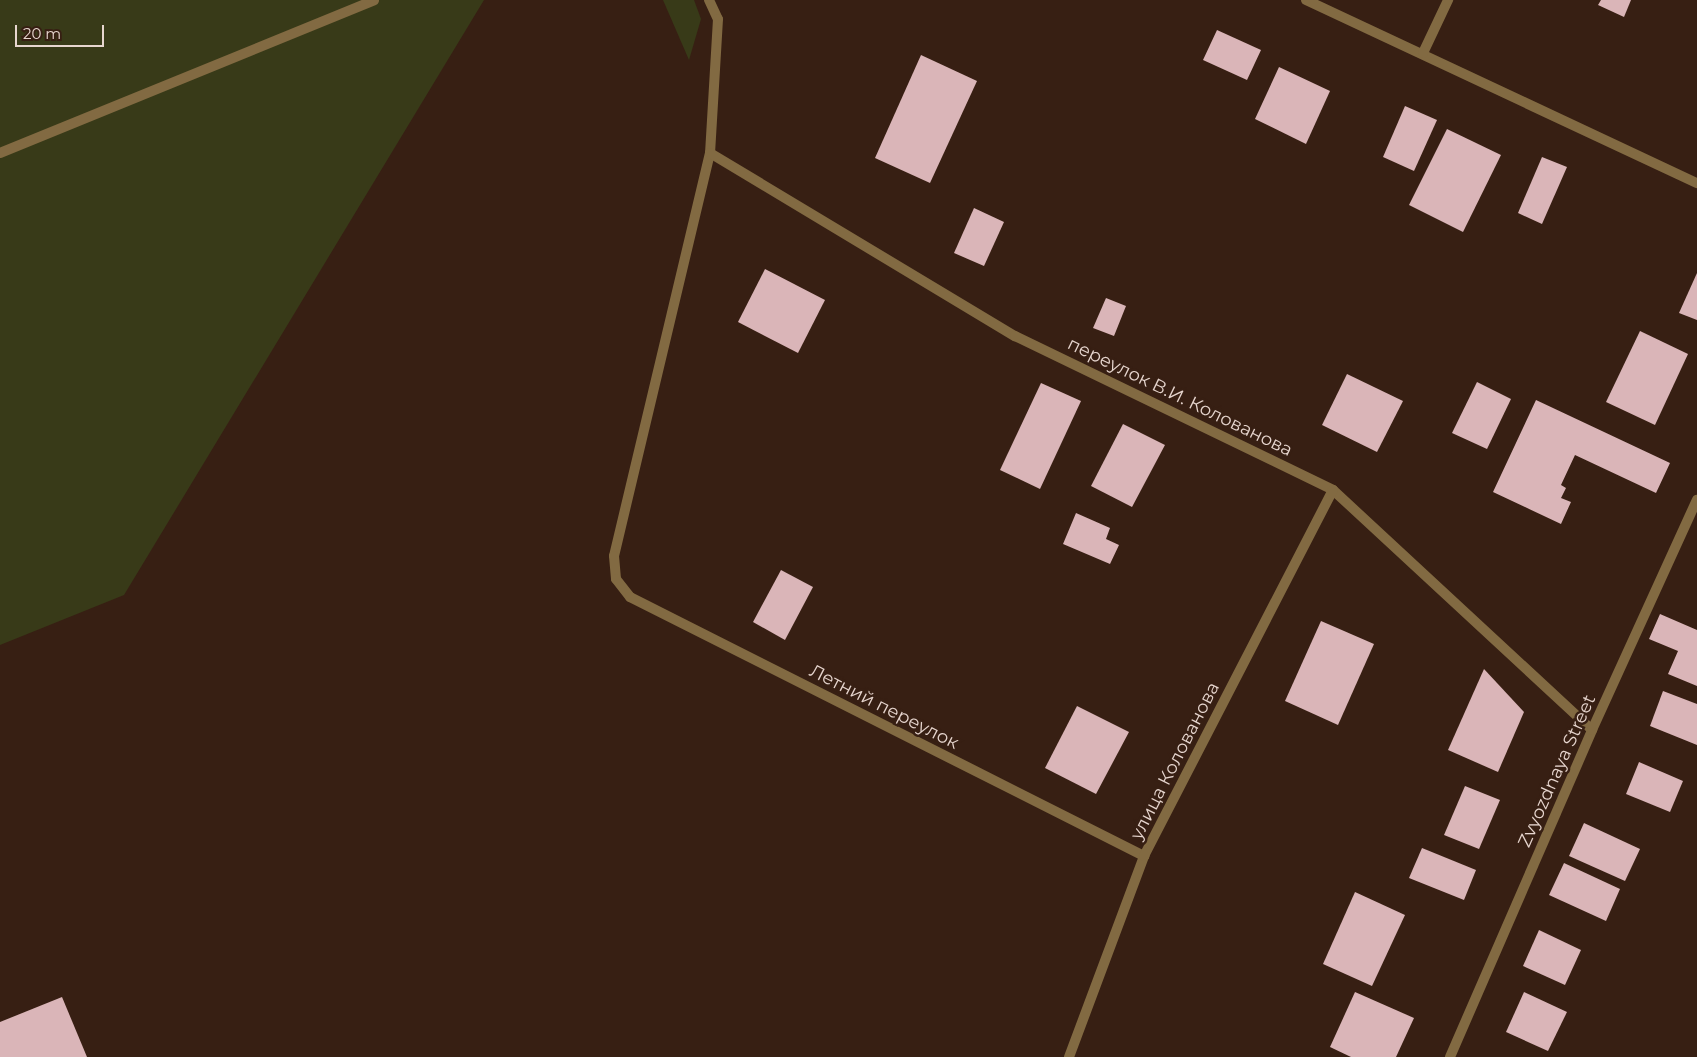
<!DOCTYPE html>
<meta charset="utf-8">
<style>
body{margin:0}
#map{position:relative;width:1697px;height:1057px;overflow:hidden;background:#371f13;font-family:Montserrat,sans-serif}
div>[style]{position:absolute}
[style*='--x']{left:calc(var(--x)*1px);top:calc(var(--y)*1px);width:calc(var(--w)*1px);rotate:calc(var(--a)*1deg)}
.green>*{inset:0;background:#383a18}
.building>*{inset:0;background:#dab5b8}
.lane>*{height:10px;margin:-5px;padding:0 5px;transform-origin:5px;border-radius:5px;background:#826a42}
.street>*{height:10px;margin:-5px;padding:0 5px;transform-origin:5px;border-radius:5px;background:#826a42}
span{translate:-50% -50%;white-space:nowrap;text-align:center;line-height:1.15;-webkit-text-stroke:5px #371f13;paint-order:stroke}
.street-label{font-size:18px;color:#e7d6cf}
.scale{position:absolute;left:15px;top:25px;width:89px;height:22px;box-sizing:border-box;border:2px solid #e7d6cf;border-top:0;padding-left:6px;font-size:15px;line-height:18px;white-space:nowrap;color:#e7d6cf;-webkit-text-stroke:4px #371f13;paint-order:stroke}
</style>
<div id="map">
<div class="green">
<i style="clip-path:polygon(0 0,484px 0,124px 595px,0 645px)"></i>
<i style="clip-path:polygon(663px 0,694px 0,701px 19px,689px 60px)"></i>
</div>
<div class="building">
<i style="clip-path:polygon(1601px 0,1631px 0,1624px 17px,1598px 5px)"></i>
<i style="clip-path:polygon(1217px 30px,1261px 50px,1247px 80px,1203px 60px)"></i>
<i style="clip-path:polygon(921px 55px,977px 81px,930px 183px,875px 158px)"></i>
<i style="clip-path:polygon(1279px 67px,1330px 91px,1306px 144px,1255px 119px)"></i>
<i style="clip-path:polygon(1405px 106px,1437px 120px,1414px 171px,1383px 157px)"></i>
<i style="clip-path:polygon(1447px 129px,1501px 155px,1463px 232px,1409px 205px)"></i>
<i style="clip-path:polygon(1542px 157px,1567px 167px,1542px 224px,1518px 213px)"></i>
<i style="clip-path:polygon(974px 208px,1004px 222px,984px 266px,954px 253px)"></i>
<i style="clip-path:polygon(765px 269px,825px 300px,798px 353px,738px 322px)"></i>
<i style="clip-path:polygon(1697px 273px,1697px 320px,1679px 313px)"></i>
<i style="clip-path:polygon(1106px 298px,1126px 306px,1114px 336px,1093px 328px)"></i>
<i style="clip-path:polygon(1640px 331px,1688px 354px,1655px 425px,1606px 402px)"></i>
<i style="clip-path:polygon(1347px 374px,1403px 401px,1377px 452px,1322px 425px)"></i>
<i style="clip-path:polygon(1477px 382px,1511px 399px,1487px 449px,1452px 433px)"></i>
<i style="clip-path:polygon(1041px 383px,1081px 401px,1040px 489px,1000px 470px)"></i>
<i style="clip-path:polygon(1536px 400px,1670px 463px,1656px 493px,1575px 455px,1561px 485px,1566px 488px,1561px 498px,1571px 502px,1561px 524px,1493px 492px)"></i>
<i style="clip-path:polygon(1123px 424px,1165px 445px,1132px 507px,1091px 486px)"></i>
<i style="clip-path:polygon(1076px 513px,1110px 528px,1106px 539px,1119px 545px,1110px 564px,1063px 544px)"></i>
<i style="clip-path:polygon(781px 570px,813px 587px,785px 640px,753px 622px)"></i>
<i style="clip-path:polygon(1660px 614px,1697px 630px,1697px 686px,1668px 674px,1678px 651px,1649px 639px)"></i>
<i style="clip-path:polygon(1321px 621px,1374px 644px,1338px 725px,1285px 701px)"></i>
<i style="clip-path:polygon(1484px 669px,1524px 712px,1498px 772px,1448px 750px)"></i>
<i style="clip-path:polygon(1663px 691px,1697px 704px,1697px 745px,1650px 726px)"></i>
<i style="clip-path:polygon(1077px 706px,1129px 732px,1096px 794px,1045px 768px)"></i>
<i style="clip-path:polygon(1639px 762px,1683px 781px,1670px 812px,1626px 794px)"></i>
<i style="clip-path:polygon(1465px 786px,1500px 800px,1479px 849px,1444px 835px)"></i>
<i style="clip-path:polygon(1584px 823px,1640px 849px,1625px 881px,1569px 856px)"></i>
<i style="clip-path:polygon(1422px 848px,1476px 870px,1464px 900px,1409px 878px)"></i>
<i style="clip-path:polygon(1564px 863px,1620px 889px,1606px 921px,1549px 895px)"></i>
<i style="clip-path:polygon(1355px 892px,1405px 915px,1372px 986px,1323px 964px)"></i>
<i style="clip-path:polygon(1539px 930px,1581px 950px,1565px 985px,1523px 966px)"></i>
<i style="clip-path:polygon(1355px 992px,1414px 1018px,1396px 1057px,1351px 1057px,1330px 1047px)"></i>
<i style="clip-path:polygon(1524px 992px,1567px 1012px,1548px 1051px,1506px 1032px)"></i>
<i style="clip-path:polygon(62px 997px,87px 1057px,0 1057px,0 1022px)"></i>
</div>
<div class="lane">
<i style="--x:709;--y:0;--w:21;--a:65"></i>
<i style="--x:718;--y:19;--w:134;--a:93.4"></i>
<i style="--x:710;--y:153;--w:414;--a:103.4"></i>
<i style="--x:614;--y:556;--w:23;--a:85"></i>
<i style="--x:616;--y:579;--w:23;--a:52"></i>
<i style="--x:630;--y:597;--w:576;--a:26.74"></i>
<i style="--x:1306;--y:0;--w:432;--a:25.1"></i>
<i style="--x:1423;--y:53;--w:59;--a:-64.7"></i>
<i style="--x:0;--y:153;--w:404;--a:-22.2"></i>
</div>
<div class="street">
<i style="--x:710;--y:153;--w:356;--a:31"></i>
<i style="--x:1015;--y:336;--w:353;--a:25.8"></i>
<i style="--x:1333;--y:490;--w:353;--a:42.8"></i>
<i style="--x:1069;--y:1057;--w:215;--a:-69.5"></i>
<i style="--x:1144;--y:856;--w:412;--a:-62.7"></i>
<i style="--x:1450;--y:1057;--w:357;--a:-66.5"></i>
<i style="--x:1592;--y:730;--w:253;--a:-65.5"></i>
</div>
<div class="street-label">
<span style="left:1180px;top:397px;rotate:26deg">переулок В.И. Колованова</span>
<span style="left:884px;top:707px;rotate:27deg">Летний переулок</span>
<span style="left:1175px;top:761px;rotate:-63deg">улица Колованова</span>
<span style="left:1557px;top:771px;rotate:-66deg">Zvyozdnaya Street</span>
</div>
<div class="scale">20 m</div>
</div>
